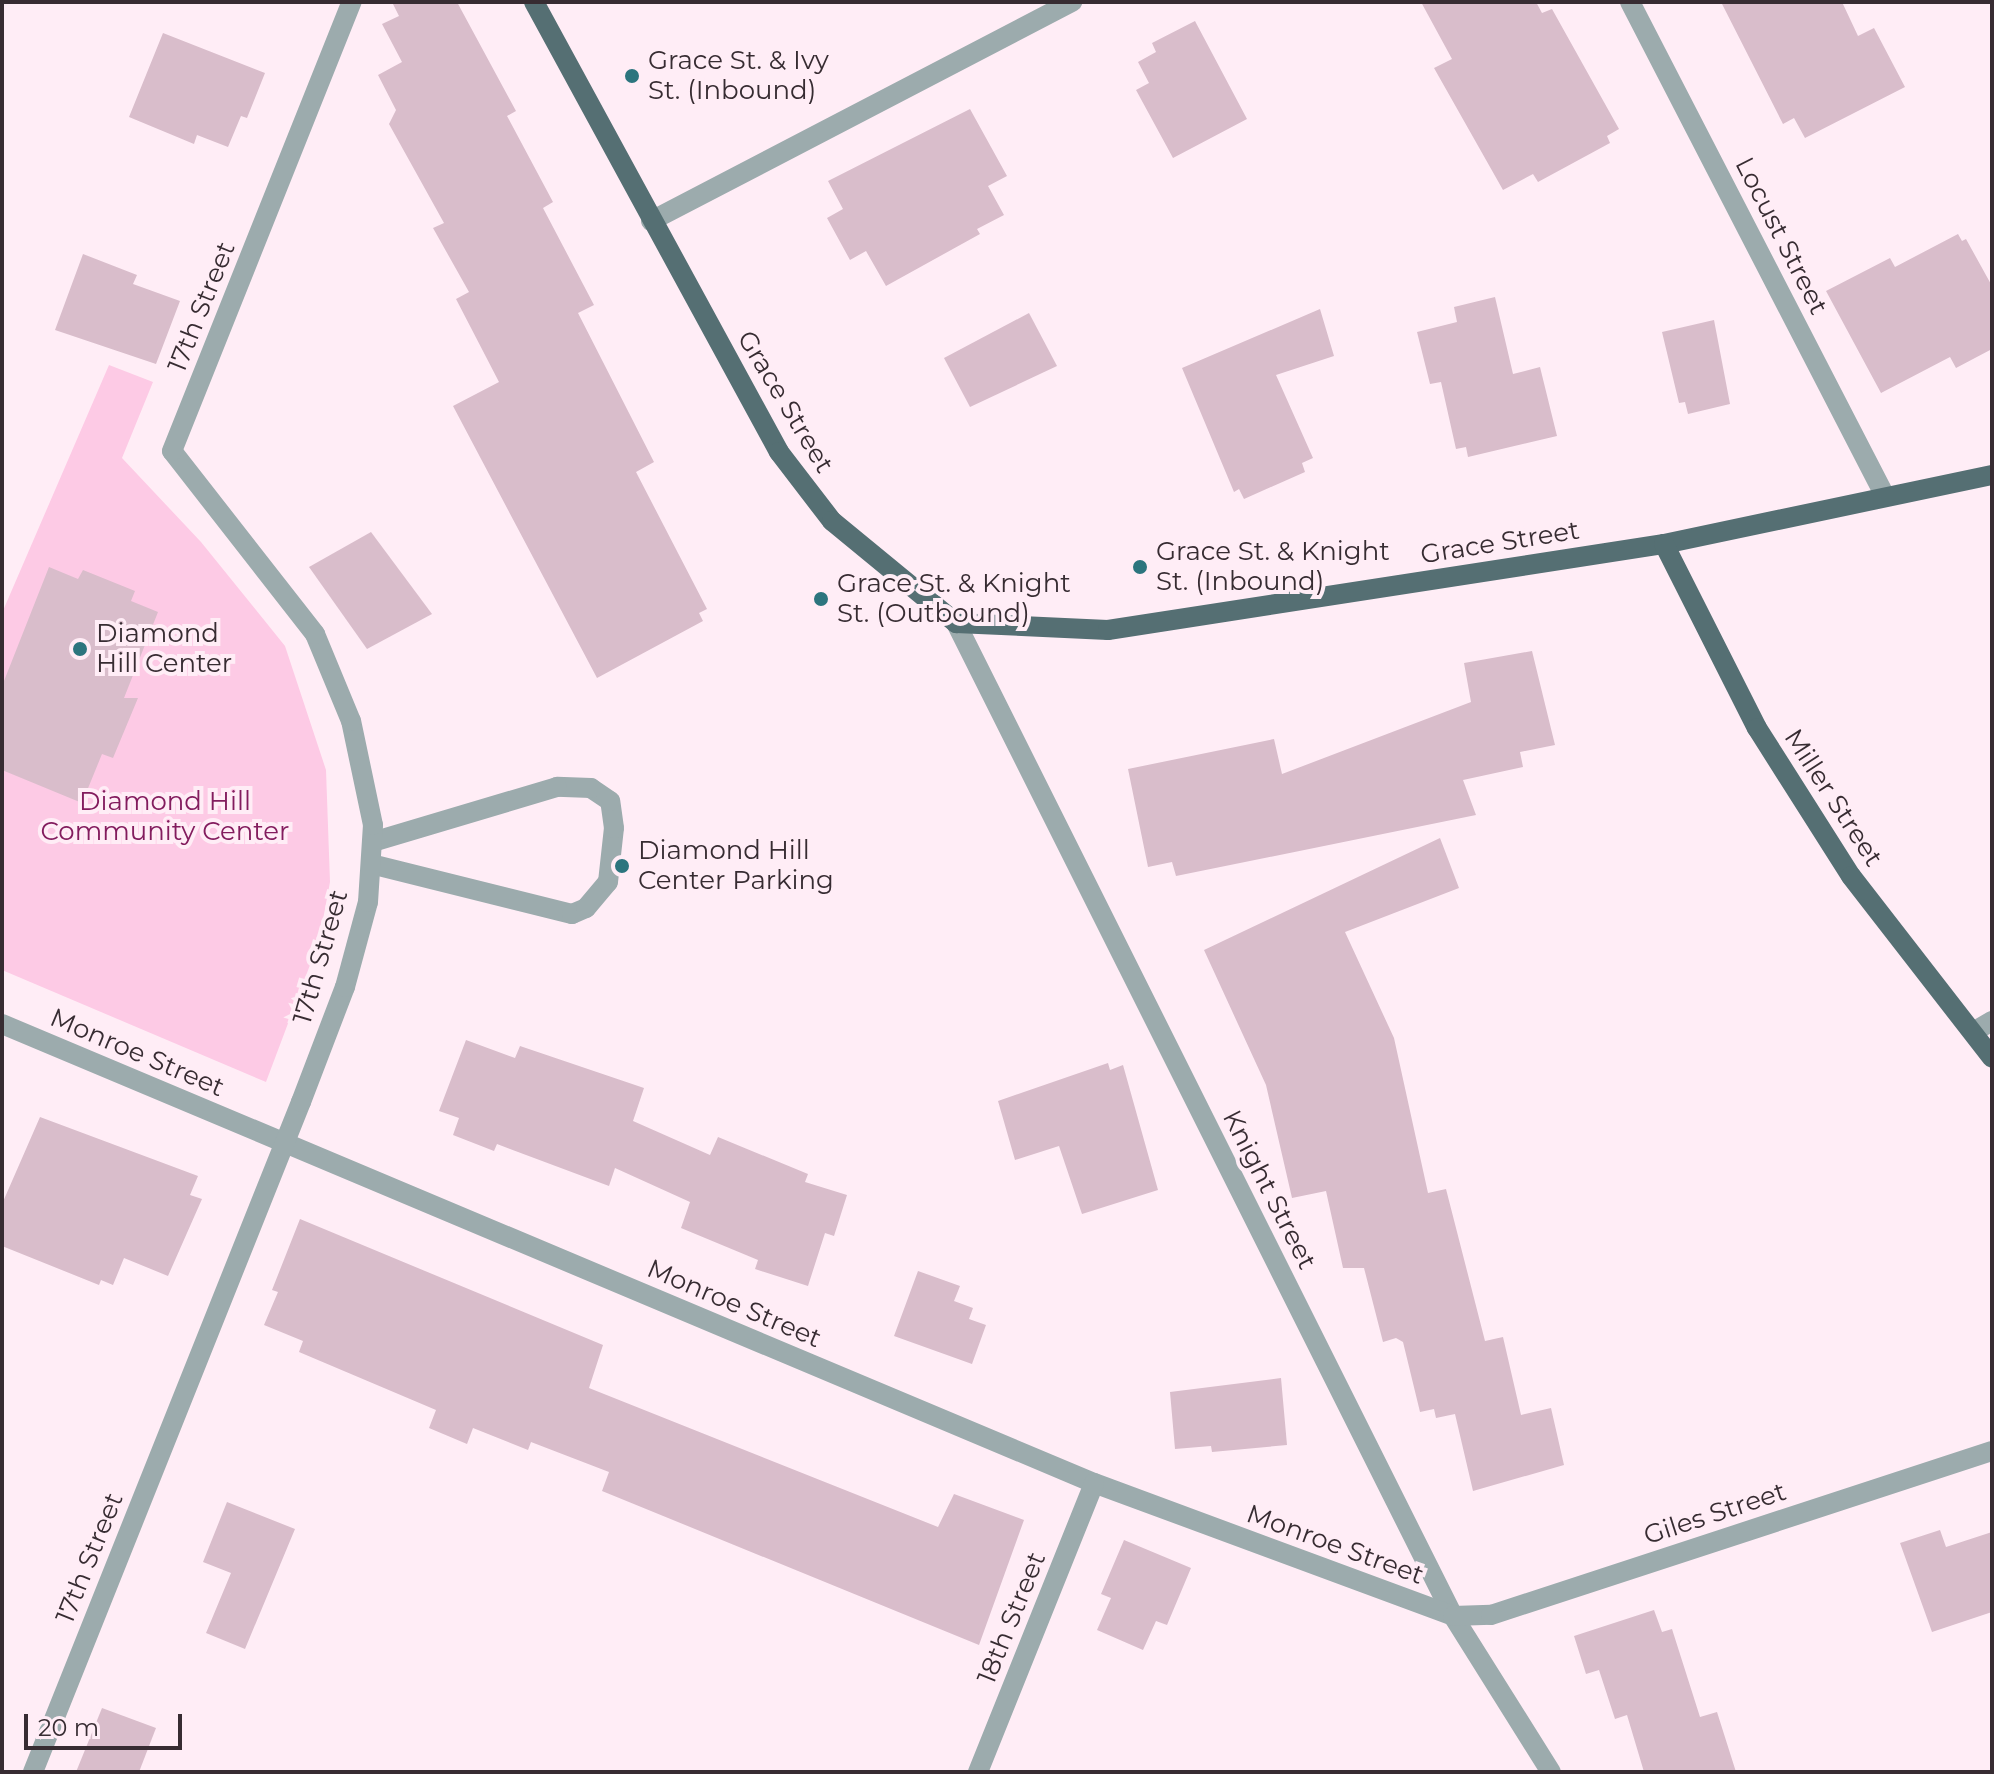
<!DOCTYPE html>
<style>
body{margin:0}
#map{position:relative;width:1994px;height:1774px;overflow:hidden;background:#ffedf6;font-family:Montserrat,sans-serif}
div>[style]{position:absolute}
[style*='--x']{left:calc(var(--x)*1px);top:calc(var(--y)*1px);width:calc(var(--w)*1px);rotate:calc(var(--a)*1deg)}
.green>*{inset:0;background:#fdcae5}
.building>*{inset:0;background:#d9bdcb}
.minor>*{height:20px;margin:-10px;padding:0 10px;transform-origin:10px;border-radius:10px;background:#9cabad}
.major>*{height:20px;margin:-10px;padding:0 10px;transform-origin:10px;border-radius:10px;background:#556f73}
.dots>*{width:22px;height:22px;translate:-50% -50%;box-sizing:border-box;border:4px solid #ffedf6;border-radius:50%}
span{translate:-50% -50%;white-space:nowrap;text-align:center;line-height:1.15;-webkit-text-stroke:8px #ffedf6;paint-order:stroke}
.poi-label{font-size:26px;color:#372c32}
.left{translate:0 -50%;text-align:left}
.street-label{font-size:26px;color:#372c32}
.park-label{font-size:26px;color:#831c5e}
.frame{position:absolute;inset:0;border:4px solid #372c32;pointer-events:none}
.scale{position:absolute;left:24px;top:1714px;width:158px;height:36px;box-sizing:border-box;border:4px solid #372c32;border-top:0;padding-left:10px;font-size:24px;line-height:28px;white-space:nowrap;color:#372c32;-webkit-text-stroke:6px #ffedf6;paint-order:stroke}
</style>
<div id="map">
<div class="green">
<i style="clip-path:polygon(109px 365px,153px 382px,122px 458px,201px 542px,285px 646px,326px 770px,330px 882px,319px 941px,266px 1082px,2px 970px,2px 613px)"></i>
</div>
<div class="building">
<i style="clip-path:polygon(392px 2px,457px 2px,516px 111px,507px 116px,553px 202px,543px 208px,594px 305px,578px 313px,654px 462px,636px 472px,707px 609px,699px 613px,703px 621px,597px 678px,453px 406px,499px 382px,456px 299px,469px 292px,433px 228px,444px 223px,389px 124px,396px 110px,378px 75px,402px 62px,382px 24px,399px 16px)"></i>
<i style="clip-path:polygon(1421px 2px,1536px 2px,1542px 13px,1552px 9px,1619px 129px,1607px 136px,1610px 143px,1538px 182px,1533px 174px,1503px 190px,1434px 68px,1452px 59px)"></i>
<i style="clip-path:polygon(1721px 2px,1842px 2px,1858px 36px,1874px 28px,1905px 87px,1805px 138px,1794px 118px,1783px 124px)"></i>
<i style="clip-path:polygon(1195px 21px,1247px 119px,1173px 158px,1136px 90px,1149px 83px,1138px 62px,1156px 52px,1152px 43px)"></i>
<i style="clip-path:polygon(163px 33px,265px 73px,247px 118px,241px 116px,228px 147px,197px 135px,194px 144px,129px 117px)"></i>
<i style="clip-path:polygon(970px 109px,1007px 176px,988px 186px,1004px 215px,977px 229px,980px 234px,886px 286px,866px 251px,850px 260px,827px 218px,843px 209px,828px 181px)"></i>
<i style="clip-path:polygon(1958px 234px,1962px 241px,1966px 239px,1992px 286px,1992px 349px,1956px 368px,1950px 357px,1881px 393px,1826px 291px,1890px 258px,1895px 267px)"></i>
<i style="clip-path:polygon(83px 254px,137px 275px,133px 284px,180px 301px,156px 364px,55px 330px)"></i>
<i style="clip-path:polygon(1495px 297px,1513px 374px,1540px 367px,1557px 436px,1468px 457px,1466px 447px,1456px 449px,1441px 382px,1430px 384px,1417px 332px,1457px 322px,1454px 307px)"></i>
<i style="clip-path:polygon(1320px 309px,1334px 356px,1276px 375px,1313px 458px,1302px 463px,1305px 472px,1244px 499px,1239px 489px,1234px 492px,1182px 368px)"></i>
<i style="clip-path:polygon(1029px 313px,1057px 366px,970px 407px,944px 358px)"></i>
<i style="clip-path:polygon(1714px 320px,1730px 404px,1688px 414px,1685px 402px,1679px 403px,1662px 332px)"></i>
<i style="clip-path:polygon(371px 532px,432px 614px,367px 649px,309px 567px)"></i>
<i style="clip-path:polygon(49px 567px,78px 579px,83px 570px,135px 591px,131px 601px,158px 612px,124px 698px,138px 698px,113px 758px,102px 754px,82px 803px,2px 770px,2px 686px)"></i>
<i style="clip-path:polygon(1532px 651px,1555px 745px,1520px 752px,1523px 767px,1463px 780px,1476px 815px,1176px 876px,1172px 862px,1148px 867px,1128px 769px,1274px 739px,1282px 774px,1471px 702px,1464px 663px)"></i>
<i style="clip-path:polygon(1440px 838px,1459px 888px,1345px 932px,1394px 1038px,1428px 1193px,1446px 1189px,1485px 1341px,1503px 1337px,1521px 1415px,1551px 1408px,1564px 1465px,1473px 1491px,1455px 1414px,1436px 1418px,1434px 1409px,1420px 1412px,1403px 1342px,1396px 1338px,1383px 1342px,1364px 1268px,1343px 1268px,1326px 1191px,1292px 1198px,1266px 1085px,1204px 950px)"></i>
<i style="clip-path:polygon(466px 1040px,515px 1058px,520px 1046px,644px 1088px,633px 1121px,710px 1155px,718px 1137px,808px 1174px,805px 1182px,847px 1195px,834px 1236px,825px 1233px,808px 1286px,755px 1269px,758px 1260px,681px 1228px,690px 1202px,615px 1168px,609px 1186px,497px 1144px,494px 1151px,453px 1135px,459px 1118px,439px 1111px)"></i>
<i style="clip-path:polygon(1108px 1063px,1110px 1070px,1123px 1065px,1158px 1190px,1082px 1214px,1059px 1146px,1015px 1160px,998px 1101px)"></i>
<i style="clip-path:polygon(40px 1117px,198px 1176px,190px 1195px,202px 1199px,168px 1276px,124px 1258px,113px 1285px,101px 1280px,99px 1285px,2px 1246px,2px 1204px)"></i>
<i style="clip-path:polygon(300px 1219px,603px 1345px,589px 1388px,938px 1527px,954px 1494px,1024px 1520px,979px 1645px,602px 1491px,609px 1472px,531px 1442px,528px 1450px,473px 1428px,467px 1444px,429px 1428px,436px 1410px,299px 1352px,303px 1341px,264px 1325px,278px 1292px,272px 1290px)"></i>
<i style="clip-path:polygon(918px 1271px,960px 1286px,954px 1301px,973px 1308px,969px 1319px,986px 1325px,972px 1364px,894px 1336px)"></i>
<i style="clip-path:polygon(1281px 1378px,1287px 1445px,1212px 1452px,1211px 1446px,1175px 1449px,1170px 1392px)"></i>
<i style="clip-path:polygon(227px 1502px,295px 1529px,245px 1649px,206px 1633px,231px 1573px,203px 1562px)"></i>
<i style="clip-path:polygon(1940px 1530px,1946px 1547px,1992px 1532px,1992px 1612px,1932px 1632px,1900px 1543px)"></i>
<i style="clip-path:polygon(1124px 1540px,1191px 1568px,1167px 1625px,1156px 1621px,1143px 1650px,1097px 1630px,1111px 1598px,1101px 1594px)"></i>
<i style="clip-path:polygon(1654px 1610px,1662px 1632px,1672px 1629px,1700px 1717px,1717px 1712px,1736px 1772px,1644px 1772px,1627px 1715px,1615px 1719px,1599px 1670px,1586px 1674px,1574px 1636px)"></i>
<i style="clip-path:polygon(102px 1708px,156px 1728px,139px 1772px,76px 1772px)"></i>
</div>
<div class="minor">
<i style="--x:1630;--y:2;--w:556;--a:62.7"></i>
<i style="--x:651;--y:221;--w:475;--a:-27.5"></i>
<i style="--x:956;--y:623;--w:1110;--a:63.41"></i>
<i style="--x:1453;--y:1616;--w:184;--a:57.9"></i>
<i style="--x:371;--y:864;--w:207;--a:14"></i>
<i style="--x:572;--y:914;--w:15;--a:-23"></i>
<i style="--x:586;--y:908;--w:34;--a:-50"></i>
<i style="--x:608;--y:882;--w:54;--a:-83.7"></i>
<i style="--x:614;--y:828;--w:27;--a:-98"></i>
<i style="--x:610;--y:801;--w:23;--a:-146"></i>
<i style="--x:591;--y:788;--w:34;--a:-178"></i>
<i style="--x:557;--y:787;--w:193;--a:163.4"></i>
<i style="--x:2;--y:1024;--w:1185;--a:22.8"></i>
<i style="--x:1094;--y:1483;--w:383;--a:20.3"></i>
<i style="--x:1453;--y:1616;--w:38;--a:-2"></i>
<i style="--x:1491;--y:1615;--w:527;--a:-18.13"></i>
<i style="--x:1973;--y:1032;--w:22;--a:-30"></i>
<i style="--x:33;--y:1772;--w:722;--a:-68.2"></i>
<i style="--x:301;--y:1102;--w:123;--a:-69.1"></i>
<i style="--x:345;--y:987;--w:88;--a:-74.9"></i>
<i style="--x:368;--y:902;--w:77;--a:-86.3"></i>
<i style="--x:373;--y:825;--w:106;--a:-101.9"></i>
<i style="--x:351;--y:721;--w:94;--a:-112.5"></i>
<i style="--x:315;--y:634;--w:232;--a:-128"></i>
<i style="--x:172;--y:451;--w:484;--a:-68.2"></i>
<i style="--x:978;--y:1772;--w:311;--a:-68.1"></i>
</div>
<div class="major">
<i style="--x:534;--y:2;--w:512;--a:61.43"></i>
<i style="--x:779;--y:452;--w:87;--a:52.5"></i>
<i style="--x:832;--y:521;--w:161;--a:39.4"></i>
<i style="--x:956;--y:623;--w:152;--a:2.6"></i>
<i style="--x:1108;--y:630;--w:563;--a:-8.79"></i>
<i style="--x:1664;--y:544;--w:335;--a:-11.9"></i>
<i style="--x:1664;--y:544;--w:206;--a:63.2"></i>
<i style="--x:1757;--y:728;--w:175;--a:57.6"></i>
<i style="--x:1851;--y:876;--w:230;--a:52.2"></i>
</div>
<div class="dots">
<i style="left:632px;top:76px;background:#2c757e"></i>
<i style="left:1140px;top:567px;background:#2c757e"></i>
<i style="left:821px;top:599px;background:#2c757e"></i>
<i style="left:80px;top:649px;background:#2c757e"></i>
<i style="left:622px;top:866px;background:#2c757e"></i>
</div>
<div class="poi-label">
<span class="left" style="left:648px;top:76px">Grace St. &amp; Ivy<br>St. (Inbound)</span>
<span class="left" style="left:1156px;top:567px">Grace St. &amp; Knight<br>St. (Inbound)</span>
<span class="left" style="left:837px;top:599px">Grace St. &amp; Knight<br>St. (Outbound)</span>
<span class="left" style="left:96px;top:649px">Diamond<br>Hill Center</span>
<span class="left" style="left:638px;top:866px">Diamond Hill<br>Center Parking</span>
</div>
<div class="street-label">
<span style="left:1781px;top:236px;rotate:63deg">Locust Street</span>
<span style="left:202px;top:307px;rotate:-68deg">17th Street</span>
<span style="left:785px;top:402px;rotate:59deg">Grace Street</span>
<span style="left:1500px;top:543px;rotate:-9deg">Grace Street</span>
<span style="left:1833px;top:798px;rotate:57deg">Miller Street</span>
<span style="left:321px;top:957px;rotate:-74deg">17th Street</span>
<span style="left:137px;top:1053px;rotate:23deg">Monroe Street</span>
<span style="left:1269px;top:1190px;rotate:63deg">Knight Street</span>
<span style="left:734px;top:1304px;rotate:23deg">Monroe Street</span>
<span style="left:1715px;top:1514px;rotate:-18deg">Giles Street</span>
<span style="left:1335px;top:1545px;rotate:20deg">Monroe Street</span>
<span style="left:90px;top:1558px;rotate:-68deg">17th Street</span>
<span style="left:1012px;top:1618px;rotate:-68deg">18th Street</span>
</div>
<div class="park-label">
<span style="left:165px;top:817px">Diamond Hill<br>Community Center</span>
</div>
<div class="frame"></div>
<div class="scale">20 m</div>
</div>
